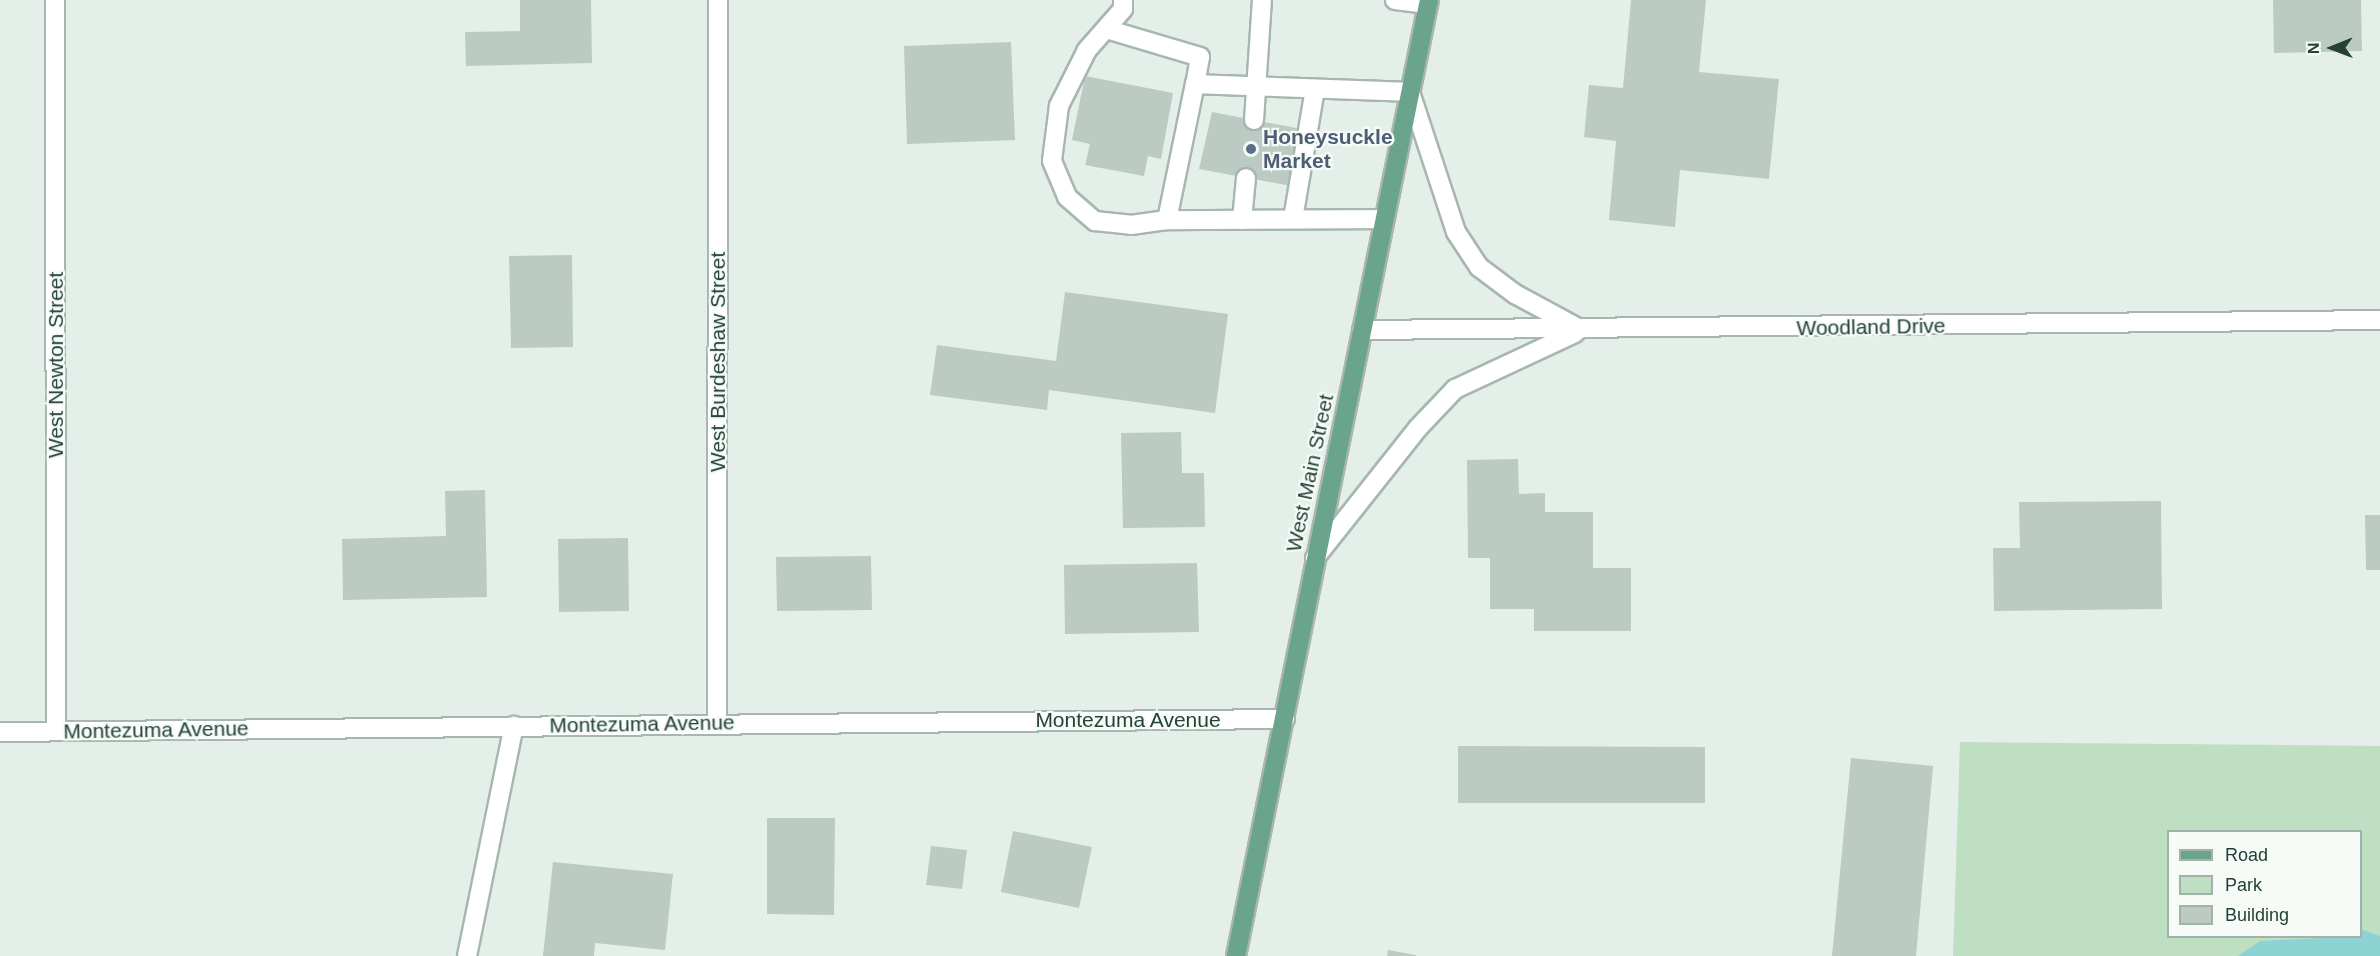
<!DOCTYPE html>
<style>
body{margin:0}
#map{position:relative;width:2380px;height:956px;overflow:hidden;background:#e5efe9;font-family:Arial,sans-serif}
div>[style]{position:absolute}
[style*='--x']{left:calc(var(--x)*1px);top:calc(var(--y)*1px);width:calc(var(--w)*1px);rotate:calc(var(--a)*1deg)}
.green>*{inset:0;background:#bfdfc3}
.water>*{inset:0;background:#8ed3d3}
.building>*{inset:0;background:#bbcac2}
.roads{filter:drop-shadow(2px 0 #a7b7af) drop-shadow(-2px 0 #a7b7af) drop-shadow(0 2px #a7b7af) drop-shadow(0 -2px #a7b7af)}
.lane>*{height:18px;margin:-9px;padding:0 9px;transform-origin:9px;border-radius:9px;background:#fff}
.street>*{height:18px;margin:-9px;padding:0 9px;transform-origin:9px;border-radius:9px;background:#fff}
.secondary>*{height:18px;margin:-9px;padding:0 9px;transform-origin:9px;border-radius:9px;background:#fff}
.primary>*{height:18px;margin:-9px;padding:0 9px;transform-origin:9px;border-radius:9px;background:#6aa48d}
.dots>*{width:16px;height:16px;translate:-50% -50%;box-sizing:border-box;border:3px solid #f6fbf8;border-radius:50%}
span{translate:-50% -50%;white-space:nowrap;text-align:center;line-height:1.15;-webkit-text-stroke:4.5px #f6fbf8;paint-order:stroke}
.service-label{font-size:21px;color:#4e5e75;font-weight:700}
.left{translate:0 -50%;text-align:left}
.street-label{font-size:21px;color:#244135}
.legend{position:absolute;left:2167px;top:830px;width:195px;height:108px;box-sizing:border-box;background:#f6fbf8;border:2px solid #a2b1aa;margin:0;padding:8px 10px;list-style:none;font-size:18px;color:#244135}
.legend li{display:flex;align-items:center;gap:12px;height:30px}
.legend b{width:30px;border:2px solid #a2b1aa}
.north{position:absolute;left:2302px;top:18px;width:60px;height:60px;-webkit-text-stroke:4px #f6fbf8;paint-order:stroke;rotate:269deg;font-size:16px;font-weight:700;line-height:24px;text-align:center;color:#244135}
.north::after{content:'';display:block;margin:auto;width:21px;height:27px;background:#244135;clip-path:polygon(50% 0,100% 100%,50% 72%,0 100%)}
</style>
<div id="map">
<div class="green">
<i style="clip-path:polygon(evenodd,1960px 742px,2380px 746px,2380px 956px,1953px 956px,1960px 742px,2168px 832px,2360px 832px,2360px 936px,2168px 936px,2168px 832px)"></i>
</div>
<div class="water">
<i style="clip-path:polygon(2361px 929px,2380px 936px,2380px 956px,2238px 956px,2260px 941px,2360px 936px)"></i>
</div>
<div class="building">
<i style="clip-path:polygon(520px 0,591px 0,592px 63px,466px 66px,465px 32px,520px 31px)"></i>
<i style="clip-path:polygon(1631px 0,1706px 0,1699px 72px,1779px 79px,1769px 179px,1680px 170px,1675px 227px,1609px 220px,1616px 141px,1584px 137px,1589px 85px,1623px 88px)"></i>
<i style="clip-path:polygon(2273px 0,2361px 0,2362px 51px,2274px 53px)"></i>
<i style="clip-path:polygon(1011px 42px,1015px 140px,907px 144px,904px 46px)"></i>
<i style="clip-path:polygon(1085px 76px,1173px 93px,1161px 159px,1148px 156px,1144px 176px,1085px 165px,1090px 144px,1072px 140px)"></i>
<i style="clip-path:polygon(1212px 112px,1301px 129px,1291px 186px,1199px 169px)"></i>
<i style="clip-path:polygon(572px 255px,573px 347px,511px 348px,509px 256px)"></i>
<i style="clip-path:polygon(1065px 292px,1228px 314px,1215px 413px,1049px 390px,1047px 410px,930px 395px,937px 345px,1056px 361px)"></i>
<i style="clip-path:polygon(1181px 432px,1182px 473px,1204px 473px,1205px 527px,1123px 528px,1121px 433px)"></i>
<i style="clip-path:polygon(1518px 459px,1519px 494px,1545px 493px,1545px 512px,1593px 512px,1593px 568px,1631px 568px,1631px 631px,1534px 631px,1534px 609px,1490px 609px,1490px 558px,1468px 558px,1467px 460px)"></i>
<i style="clip-path:polygon(485px 490px,487px 597px,343px 600px,342px 539px,446px 536px,445px 491px)"></i>
<i style="clip-path:polygon(2161px 501px,2162px 609px,1994px 611px,1993px 548px,2020px 548px,2019px 502px)"></i>
<i style="clip-path:polygon(2365px 515px,2380px 515px,2380px 570px,2366px 570px)"></i>
<i style="clip-path:polygon(628px 538px,629px 611px,559px 612px,558px 539px)"></i>
<i style="clip-path:polygon(871px 556px,872px 610px,777px 611px,776px 557px)"></i>
<i style="clip-path:polygon(1197px 563px,1199px 632px,1065px 634px,1064px 565px)"></i>
<i style="clip-path:polygon(1458px 746px,1705px 747px,1705px 803px,1458px 803px)"></i>
<i style="clip-path:polygon(1851px 758px,1933px 766px,1916px 956px,1832px 956px)"></i>
<i style="clip-path:polygon(767px 818px,835px 818px,834px 915px,767px 914px)"></i>
<i style="clip-path:polygon(1013px 831px,1092px 847px,1079px 908px,1001px 892px)"></i>
<i style="clip-path:polygon(931px 846px,967px 850px,962px 889px,926px 885px)"></i>
<i style="clip-path:polygon(553px 862px,673px 874px,665px 950px,595px 943px,594px 956px,543px 956px)"></i>
<i style="clip-path:polygon(1388px 950px,1416px 955px,1416px 956px,1387px 956px)"></i>
</div>
<div class="roads">
<div class="lane">
<i style="--x:1123;--y:0;--w:9;--a:90"></i>
<i style="--x:1123;--y:9;--w:55;--a:131.3"></i>
<i style="--x:1087;--y:50;--w:63;--a:116.6"></i>
<i style="--x:1059;--y:106;--w:55;--a:97.3"></i>
<i style="--x:1052;--y:161;--w:39;--a:67"></i>
<i style="--x:1067;--y:197;--w:37;--a:41"></i>
<i style="--x:1095;--y:221;--w:36;--a:6"></i>
<i style="--x:1131;--y:225;--w:36;--a:-8"></i>
<i style="--x:1106;--y:29;--w:98;--a:16.6"></i>
<i style="--x:1200;--y:57;--w:27;--a:100"></i>
<i style="--x:1254;--y:120;--w:120;--a:-86.2"></i>
<i style="--x:1293;--y:219;--w:132;--a:-80.4"></i>
<i style="--x:1384;--y:219;--w:217;--a:179.7"></i>
<i style="--x:1167;--y:220;--w:139;--a:-78.4"></i>
<i style="--x:1195;--y:84;--w:215;--a:2.1"></i>
<i style="--x:1242;--y:220;--w:42;--a:-84.6"></i>
</div>
<div class="street">
<i style="--x:55;--y:0;--w:731;--a:89.92"></i>
<i style="--x:1395;--y:0;--w:33;--a:7"></i>
<i style="--x:717;--y:724;--w:724;--a:-89.92"></i>
<i style="--x:0;--y:732;--w:1285;--a:-0.58"></i>
<i style="--x:467;--y:956;--w:235;--a:-78.5"></i>
</div>
<div class="secondary">
<i style="--x:1410;--y:92;--w:147;--a:71.8"></i>
<i style="--x:1456;--y:232;--w:42;--a:56.7"></i>
<i style="--x:1479;--y:267;--w:45;--a:36.9"></i>
<i style="--x:1515;--y:294;--w:74;--a:28.3"></i>
<i style="--x:1362;--y:330;--w:1018;--a:-0.56"></i>
<i style="--x:1315;--y:558;--w:166;--a:-51.6"></i>
<i style="--x:1418;--y:428;--w:54;--a:-46.5"></i>
<i style="--x:1455;--y:389;--w:132;--a:-25"></i>
</div>
<div class="primary">
<i style="--x:1236;--y:956;--w:975;--a:-78.59"></i>
</div>
</div>
<div class="dots">
<i style="left:1251px;top:149px;background:#5c6f8a"></i>
</div>
<div class="service-label">
<span class="left" style="left:1263px;top:149px">Honeysuckle<br>Market</span>
</div>
<div class="street-label">
<span style="left:1871px;top:327px;rotate:-1deg">Woodland Drive</span>
<span style="left:718px;top:362px;rotate:-90deg">West Burdeshaw Street</span>
<span style="left:56px;top:365px;rotate:-90deg">West Newton Street</span>
<span style="left:1310px;top:473px;rotate:-78deg">West Main Street</span>
<span style="left:1128px;top:720px">Montezuma Avenue</span>
<span style="left:642px;top:724px;rotate:-1deg">Montezuma Avenue</span>
<span style="left:156px;top:730px;rotate:-1deg">Montezuma Avenue</span>
</div>
<ul class="legend">
<li><b style="height:8px;background:#6aa48d"></b>Road</li>
<li><b style="height:16px;background:#bfdfc3"></b>Park</li>
<li><b style="height:16px;background:#bbcac2"></b>Building</li>
</ul>
<div class="north">N</div>
</div>
